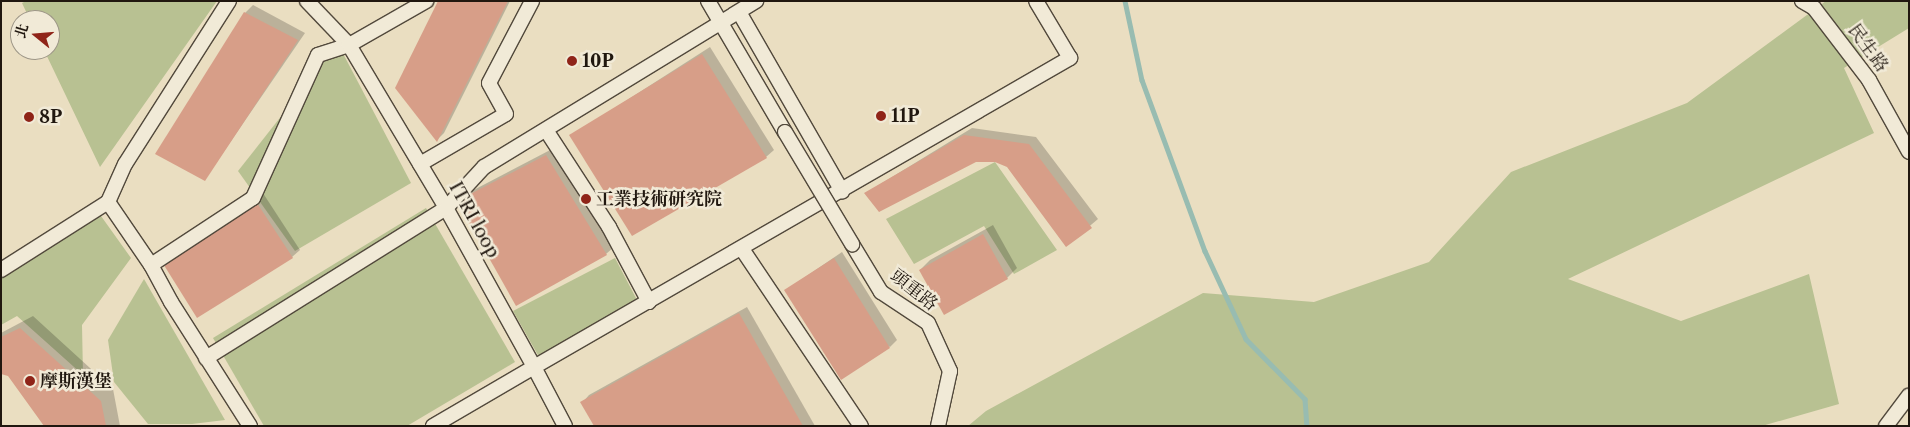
<!DOCTYPE html>
<meta charset="utf-8">
<style>
body{margin:0}
#map{position:relative;width:1910px;height:427px;overflow:hidden;background:#eadec1;font-family:"Libre Caslon Text","Noto Serif TC",serif}
div>[style]{position:absolute}
[style*='--x']{left:calc(var(--x)*1px);top:calc(var(--y)*1px);width:calc(var(--w)*1px);rotate:calc(var(--a)*1deg)}
.green>*{inset:0;background:#b8c192}
.shadow>*{inset:0;background:#0003}
.stream>*{height:4.5px;margin:-2.25px;padding:0 2.25px;transform-origin:2.25px;border-radius:2.25px;background:#98bcb1}
.building>*{inset:0;background:#d79e88}
.roads{filter:drop-shadow(1px 0 #52493c) drop-shadow(-1px 0 #52493c) drop-shadow(0 1px #52493c) drop-shadow(0 -1px #52493c)}
.street>*{height:14px;margin:-7px;padding:0 7px;transform-origin:7px;border-radius:7px;background:#f1ead7}
.bridges{filter:drop-shadow(1px 0 #52493c) drop-shadow(-1px 0 #52493c) drop-shadow(0 1px #52493c) drop-shadow(0 -1px #52493c)}
.street-bridge>*{height:14px;margin:-7px;padding:0 7px;transform-origin:7px;border-radius:7px;background:#f1ead7}
.dots>*{width:14px;height:14px;translate:-50% -50%;box-sizing:border-box;border:2px solid #f1ead7;border-radius:50%}
span{translate:-50% -50%;white-space:nowrap;text-align:center;line-height:1.15;-webkit-text-stroke:5px #f1ead7;paint-order:stroke}
.street-label{font-size:18px;color:#20170f}
.poi-label{font-size:18px;color:#20170f;font-weight:700}
.left{translate:0 -50%;text-align:left}
.frame{position:absolute;inset:0;border:2px solid #20170f;pointer-events:none}
.north{position:absolute;left:10px;top:10px;width:50px;height:50px;box-sizing:border-box;background:#f1ead7;border:1px solid #9d9687;border-radius:50%;rotate:287deg;font-size:14px;font-weight:700;line-height:20px;text-align:center;color:#20170f}
.north::after{content:'';display:block;margin:auto;width:18px;height:22px;background:#8f2418;clip-path:polygon(50% 0,100% 100%,50% 72%,0 100%)}
</style>
<div id="map">
<div class="green">
<i style="clip-path:polygon(26px 1px,217px 1px,100px 167px,44px 50px,50px 50px,50px 20px,30px 20px,22px 3px)"></i>
<i style="clip-path:polygon(1826px 1px,1909px 1px,1909px 28px,1844px 68px,1874px 133px,1568px 279px,1681px 321px,1809px 274px,1839px 404px,1762px 426px,968px 426px,986px 411px,1203px 293px,1314px 302px,1429px 262px,1511px 172px,1687px 103px)"></i>
<i style="clip-path:polygon(338px 44px,411px 183px,295px 251px,238px 171px)"></i>
<i style="clip-path:polygon(995px 162px,1057px 250px,1014px 274px,984px 226px,914px 264px,886px 219px)"></i>
<i style="clip-path:polygon(426px 208px,515px 362px,407px 426px,264px 426px,213px 338px)"></i>
<i style="clip-path:polygon(96px 209px,131px 258px,82px 325px,83px 375px,17px 316px,1px 325px,1px 267px)"></i>
<i style="clip-path:polygon(615px 258px,637px 300px,539px 357px,513px 311px)"></i>
<i style="clip-path:polygon(144px 279px,225px 420px,192px 424px,148px 424px,114px 382px,108px 340px)"></i>
</div>
<div class="shadow">
<i style="clip-path:polygon(439px 1px,510px 1px,444px 133px,437px 140px)"></i>
<i style="clip-path:polygon(253px 5px,305px 33px,205px 179px,245px 13px)"></i>
<i style="clip-path:polygon(710px 47px,774px 150px,766px 157px,571px 136px)"></i>
<i style="clip-path:polygon(972px 128px,1036px 137px,1098px 219px,1066px 246px,1008px 166px,995px 161px,976px 161px,866px 193px)"></i>
<i style="clip-path:polygon(554px 148px,614px 247px,606px 254px,459px 201px,466px 194px)"></i>
<i style="clip-path:polygon(259px 187px,300px 250px,292px 257px,158px 254px)"></i>
<i style="clip-path:polygon(993px 225px,1017px 268px,1007px 278px,920px 270px,930px 260px)"></i>
<i style="clip-path:polygon(842px 252px,897px 340px,890px 347px,786px 290px)"></i>
<i style="clip-path:polygon(747px 307px,815px 426px,595px 426px,582px 403px,589px 395px)"></i>
<i style="clip-path:polygon(33px 316px,113px 389px,120px 426px,45px 426px,9px 375px,1px 373px,1px 333px)"></i>
</div>
<div class="stream">
<i style="--x:1125;--y:1;--w:81;--a:77.9"></i>
<i style="--x:1142;--y:80;--w:182;--a:69.8"></i>
<i style="--x:1205;--y:251;--w:97;--a:65"></i>
<i style="--x:1246;--y:339;--w:84;--a:45.5"></i>
<i style="--x:1305;--y:399;--w:27;--a:86"></i>
</div>
<div class="building">
<i style="clip-path:polygon(438px 1px,508px 1px,437px 142px,395px 88px)"></i>
<i style="clip-path:polygon(244px 12px,298px 40px,205px 181px,155px 154px)"></i>
<i style="clip-path:polygon(702px 54px,767px 158px,632px 236px,569px 135px)"></i>
<i style="clip-path:polygon(964px 135px,1029px 144px,1092px 228px,1066px 247px,1007px 167px,995px 162px,976px 162px,879px 212px,864px 193px)"></i>
<i style="clip-path:polygon(546px 155px,607px 255px,516px 306px,457px 201px)"></i>
<i style="clip-path:polygon(251px 194px,293px 258px,197px 318px,157px 254px)"></i>
<i style="clip-path:polygon(983px 234px,1008px 279px,944px 315px,919px 270px)"></i>
<i style="clip-path:polygon(834px 258px,890px 348px,841px 380px,784px 290px)"></i>
<i style="clip-path:polygon(739px 313px,803px 426px,594px 426px,580px 402px)"></i>
<i style="clip-path:polygon(20px 328px,101px 401px,106px 426px,44px 426px,8px 376px,1px 374px,1px 337px)"></i>
</div>
<div class="roads">
<div class="street">
<i style="--x:229;--y:1;--w:193;--a:122.5"></i>
<i style="--x:125;--y:164;--w:42;--a:114.1"></i>
<i style="--x:108;--y:202;--w:76;--a:55.7"></i>
<i style="--x:151;--y:265;--w:42;--a:61.6"></i>
<i style="--x:171;--y:302;--w:147;--a:57.5"></i>
<i style="--x:307;--y:1;--w:61;--a:46.3"></i>
<i style="--x:349;--y:45;--w:190;--a:59.2"></i>
<i style="--x:446;--y:208;--w:182;--a:61"></i>
<i style="--x:534;--y:367;--w:117;--a:149.7"></i>
<i style="--x:708;--y:1;--w:152;--a:59.6"></i>
<i style="--x:1802;--y:1;--w:14;--a:30"></i>
<i style="--x:1814;--y:8;--w:91;--a:52.6"></i>
<i style="--x:1869;--y:80;--w:82;--a:60.9"></i>
<i style="--x:739;--y:12;--w:207;--a:60.1"></i>
<i style="--x:546;--y:130;--w:116;--a:57"></i>
<i style="--x:609;--y:227;--w:85;--a:61.9"></i>
<i style="--x:420;--y:164;--w:99;--a:-30.2"></i>
<i style="--x:506;--y:114;--w:35;--a:-119"></i>
<i style="--x:489;--y:83;--w:93;--a:-62.3"></i>
<i style="--x:852;--y:244;--w:56;--a:58.9"></i>
<i style="--x:881;--y:292;--w:56;--a:33.4"></i>
<i style="--x:928;--y:323;--w:53;--a:65.4"></i>
<i style="--x:950;--y:371;--w:56;--a:102.3"></i>
<i style="--x:742;--y:249;--w:213;--a:56.1"></i>
<i style="--x:151;--y:265;--w:122;--a:-33.3"></i>
<i style="--x:253;--y:198;--w:157;--a:-65.6"></i>
<i style="--x:318;--y:55;--w:33;--a:-18"></i>
<i style="--x:349;--y:45;--w:89;--a:-29.7"></i>
<i style="--x:1;--y:270;--w:127;--a:-32.4"></i>
<i style="--x:206;--y:358;--w:283;--a:-32"></i>
<i style="--x:446;--y:208;--w:56;--a:-47.2"></i>
<i style="--x:484;--y:167;--w:319;--a:-31.4"></i>
<i style="--x:565;--y:426;--w:67;--a:-117.7"></i>
<i style="--x:534;--y:367;--w:619;--a:-29.96"></i>
<i style="--x:1070;--y:58;--w:66;--a:-120.8"></i>
<i style="--x:1886;--y:426;--w:38;--a:-53"></i>
</div>
</div>
<div class="bridges">
<div class="street-bridge">
<i style="--x:785;--y:132;--w:131;--a:59.1"></i>
</div>
</div>
<div class="dots">
<i style="left:572px;top:61px;background:#8f2418"></i>
<i style="left:881px;top:116px;background:#8f2418"></i>
<i style="left:29px;top:117px;background:#8f2418"></i>
<i style="left:586px;top:199px;background:#8f2418"></i>
<i style="left:30px;top:381px;background:#8f2418"></i>
</div>
<div class="street-label">
<span style="left:1868px;top:48px;rotate:54deg">民生路</span>
<span style="left:474px;top:220px;rotate:61deg">ITRI loop</span>
<span style="left:914px;top:290px;rotate:39deg">頭重路</span>
</div>
<div class="poi-label">
<span class="left" style="left:582px;top:61px">10P</span>
<span class="left" style="left:891px;top:116px">11P</span>
<span class="left" style="left:39px;top:117px">8P</span>
<span class="left" style="left:596px;top:199px">工業技術研究院</span>
<span class="left" style="left:40px;top:381px">摩斯漢堡</span>
</div>
<div class="frame"></div>
<div class="north">北</div>
</div>
